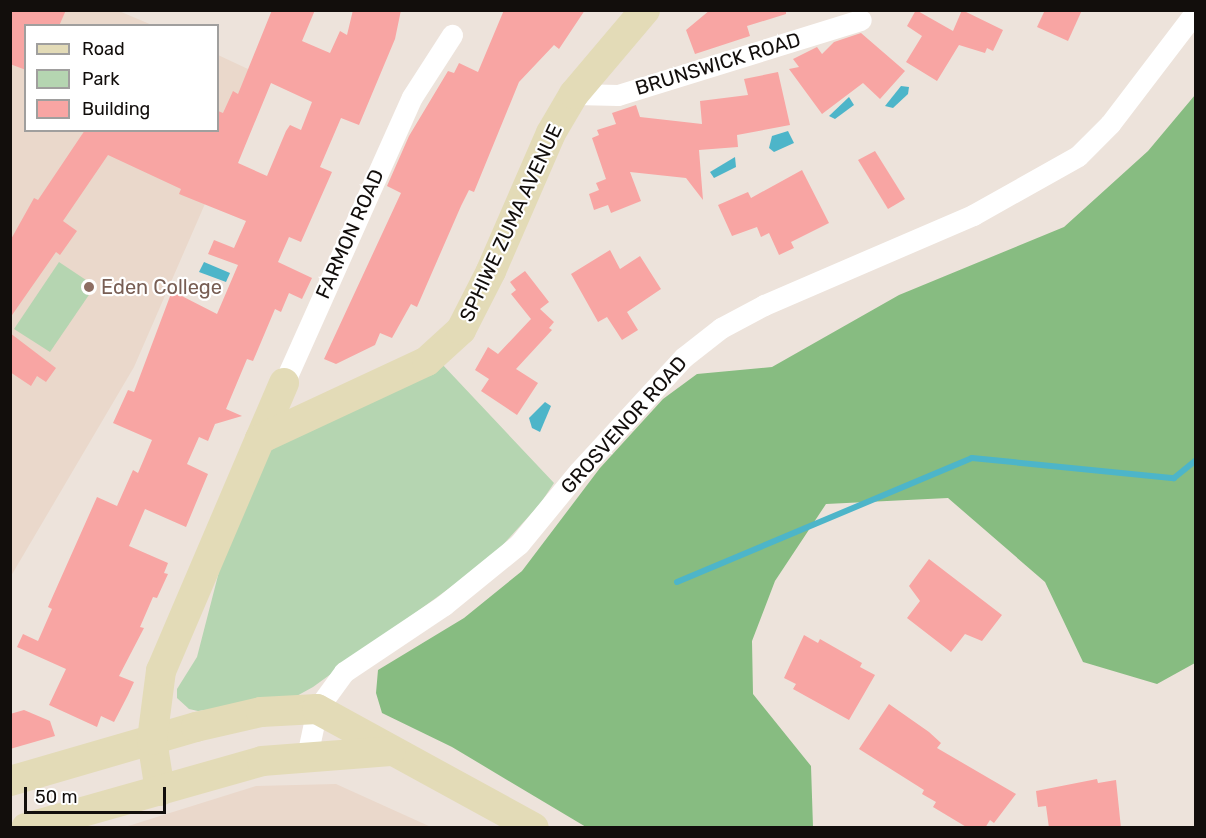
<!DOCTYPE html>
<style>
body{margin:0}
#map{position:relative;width:1206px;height:838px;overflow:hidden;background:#ede3db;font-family:Rubik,sans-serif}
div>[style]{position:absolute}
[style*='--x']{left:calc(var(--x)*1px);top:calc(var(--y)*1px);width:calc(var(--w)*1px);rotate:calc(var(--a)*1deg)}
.built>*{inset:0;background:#ead8cb}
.green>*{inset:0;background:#b5d5b1}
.forest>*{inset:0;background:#87bc81}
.water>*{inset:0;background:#4db5c9}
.stream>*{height:6px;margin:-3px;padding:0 3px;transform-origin:3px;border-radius:3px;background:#4db5c9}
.building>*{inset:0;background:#f8a5a3}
.street>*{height:21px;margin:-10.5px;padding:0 10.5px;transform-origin:10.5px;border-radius:10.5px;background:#fff}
.secondary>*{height:30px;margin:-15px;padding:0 15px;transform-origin:15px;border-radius:15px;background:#e3dbb7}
.dots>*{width:16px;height:16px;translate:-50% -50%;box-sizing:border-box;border:3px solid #fff;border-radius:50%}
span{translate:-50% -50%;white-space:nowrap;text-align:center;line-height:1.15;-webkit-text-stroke:4.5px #fff;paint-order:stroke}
.street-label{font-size:20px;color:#120e0c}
.education-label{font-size:20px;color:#785e54}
.left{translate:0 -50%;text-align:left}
.frame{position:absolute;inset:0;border:12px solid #120e0c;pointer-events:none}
.legend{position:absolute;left:24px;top:24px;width:195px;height:108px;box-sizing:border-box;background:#fff;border:2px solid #a09f9e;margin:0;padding:8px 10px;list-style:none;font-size:18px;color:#120e0c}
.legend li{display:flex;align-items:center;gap:12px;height:30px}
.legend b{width:30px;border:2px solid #a09f9e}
.scale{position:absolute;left:24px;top:787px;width:142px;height:27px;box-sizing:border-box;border:3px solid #120e0c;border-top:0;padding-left:8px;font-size:18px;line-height:21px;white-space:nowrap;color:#120e0c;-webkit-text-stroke:4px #fff;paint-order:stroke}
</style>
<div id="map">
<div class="built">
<i style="clip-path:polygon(11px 11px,119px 11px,152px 25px,26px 26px,26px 130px,218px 130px,218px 55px,261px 75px,134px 367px,11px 576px)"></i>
<i style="clip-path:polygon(336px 784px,431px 827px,125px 827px,256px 786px)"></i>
</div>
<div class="green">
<i style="clip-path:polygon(59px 262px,95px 286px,50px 352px,14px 329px)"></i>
<i style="clip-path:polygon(441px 363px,554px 483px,540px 504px,491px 558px,313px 687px,293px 698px,198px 711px,189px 709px,177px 698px,177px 689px,197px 657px,222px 560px,265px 454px,327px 415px)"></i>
</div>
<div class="forest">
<i style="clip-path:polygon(1195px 95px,1195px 663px,1157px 684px,1083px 662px,1045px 582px,948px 498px,826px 504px,775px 581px,752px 641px,753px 694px,811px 766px,813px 827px,586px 827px,452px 747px,382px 713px,376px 693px,378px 670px,464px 618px,522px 571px,600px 468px,663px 399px,697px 374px,772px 367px,899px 295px,1064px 227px,1148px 151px)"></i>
</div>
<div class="water">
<i style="clip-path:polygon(901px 86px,909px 87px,908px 94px,893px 108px,885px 106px)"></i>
<i style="clip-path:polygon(849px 97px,854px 105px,835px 119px,829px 116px)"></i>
<i style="clip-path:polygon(788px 131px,794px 143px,774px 152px,769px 148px,772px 136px)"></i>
<i style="clip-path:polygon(735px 157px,736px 167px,714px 178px,710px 172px)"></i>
<i style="clip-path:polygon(204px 262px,230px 273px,226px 282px,199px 272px)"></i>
<i style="clip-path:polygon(545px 402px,551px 406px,540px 432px,532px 428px,529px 418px)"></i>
</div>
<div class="stream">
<i style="--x:677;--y:582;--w:320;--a:-22.8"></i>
<i style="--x:972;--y:458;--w:203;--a:5.7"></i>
<i style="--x:1174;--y:478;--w:28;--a:-39"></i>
</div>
<div class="building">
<i style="clip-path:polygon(10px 10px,66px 10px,59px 26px,26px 26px,26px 70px,10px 64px)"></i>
<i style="clip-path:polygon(evenodd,272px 10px,315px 10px,302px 41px,330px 53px,340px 31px,347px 35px,353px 10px,401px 10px,395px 39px,359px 125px,341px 118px,320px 167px,332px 172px,301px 242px,289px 237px,278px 262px,312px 278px,302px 299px,289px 293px,281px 312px,275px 309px,253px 361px,247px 359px,226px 409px,242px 416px,215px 424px,208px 441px,199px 437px,187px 464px,208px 474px,186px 527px,145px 509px,129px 546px,168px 563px,164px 573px,168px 574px,157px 598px,153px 597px,140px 627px,144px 628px,119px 676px,134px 682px,128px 695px,114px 722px,101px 716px,97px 727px,49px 705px,66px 669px,17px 647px,23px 634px,38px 641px,52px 609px,48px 607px,97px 497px,117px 506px,133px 470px,138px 473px,152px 440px,113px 423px,128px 390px,134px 392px,172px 291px,217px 314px,238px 265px,208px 254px,214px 240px,234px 248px,246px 221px,179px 194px,181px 189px,108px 155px,63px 221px,77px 231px,60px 255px,56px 252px,10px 318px,10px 241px,34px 198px,38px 200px,85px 130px,218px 130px,218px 111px,223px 113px,233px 91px,238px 94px,272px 10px,271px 83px,312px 102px,301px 130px,290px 125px,286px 131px,267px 176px,238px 163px,271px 83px)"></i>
<i style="clip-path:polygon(504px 10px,585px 10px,559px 49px,554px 45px,519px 82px,474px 192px,469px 190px,461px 206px,417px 307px,411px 304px,392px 338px,380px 333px,375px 345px,336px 364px,324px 359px,401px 193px,387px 186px,409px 136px,448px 71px,454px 73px,459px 63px,478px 72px)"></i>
<i style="clip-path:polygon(710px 10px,786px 10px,786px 14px,747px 26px,750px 36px,695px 54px,686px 30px)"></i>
<i style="clip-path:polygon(916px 10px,953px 31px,962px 10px,1003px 30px,993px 51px,987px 48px,985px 53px,959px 45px,937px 81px,906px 62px,922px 36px,907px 26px)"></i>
<i style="clip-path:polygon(1045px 10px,1082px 10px,1068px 41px,1037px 27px)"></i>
<i style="clip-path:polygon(861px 33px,905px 71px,880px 99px,863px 83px,822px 114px,789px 69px,799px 67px,793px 59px,817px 47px,822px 54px,834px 42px)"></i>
<i style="clip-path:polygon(778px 72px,790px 125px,737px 135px,738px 147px,699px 150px,703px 200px,686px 178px,630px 172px,641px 201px,611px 213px,608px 205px,594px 210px,589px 194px,599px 190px,596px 183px,606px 179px,592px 138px,599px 135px,597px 130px,616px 124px,612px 113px,636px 105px,640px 117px,702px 124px,700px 101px,748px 95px,744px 79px)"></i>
<i style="clip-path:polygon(875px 151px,905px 199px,888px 209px,858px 160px)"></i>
<i style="clip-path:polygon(802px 170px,829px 223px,791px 242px,794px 248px,779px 255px,769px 233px,761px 237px,757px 227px,732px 236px,718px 205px,748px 192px,751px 198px)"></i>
<i style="clip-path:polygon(610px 250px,620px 269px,640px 256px,661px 289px,627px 312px,638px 330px,622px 340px,607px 317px,598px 322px,571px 274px)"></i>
<i style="clip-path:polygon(525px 271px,549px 302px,540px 309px,554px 322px,549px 328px,552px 330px,516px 369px,538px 383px,517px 415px,481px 391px,489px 379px,475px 370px,488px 347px,498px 354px,531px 319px,511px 294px,516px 290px,510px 282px)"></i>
<i style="clip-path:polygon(10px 333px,56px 368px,46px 382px,37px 376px,31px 386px,10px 372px)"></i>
<i style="clip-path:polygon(929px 559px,1002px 615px,982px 641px,965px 634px,951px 652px,907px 618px,920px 601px,909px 586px)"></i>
<i style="clip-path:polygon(804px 635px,818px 643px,820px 639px,862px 663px,860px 667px,875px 675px,849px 720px,793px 689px,796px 684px,784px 678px)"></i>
<i style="clip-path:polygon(889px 704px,929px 732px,941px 743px,937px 748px,1016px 794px,994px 823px,990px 820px,985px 828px,968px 828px,933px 807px,936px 802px,922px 794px,924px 790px,859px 749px)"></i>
<i style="clip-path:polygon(24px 710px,50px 721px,55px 736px,10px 749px,10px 714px)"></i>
<i style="clip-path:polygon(1097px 779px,1098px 783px,1116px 780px,1121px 828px,1049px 828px,1046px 806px,1038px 807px,1036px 791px)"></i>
</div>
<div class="street">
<i style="--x:574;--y:94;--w:44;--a:1.3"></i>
<i style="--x:618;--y:95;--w:254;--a:-17.2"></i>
<i style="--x:284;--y:383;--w:313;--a:-65.9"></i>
<i style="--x:412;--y:97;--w:74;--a:-57.2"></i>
<i style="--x:307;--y:756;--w:48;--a:-78"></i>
<i style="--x:317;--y:709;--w:46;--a:-53.9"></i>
<i style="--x:344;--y:672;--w:120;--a:-33.8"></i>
<i style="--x:444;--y:605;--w:97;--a:-39.1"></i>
<i style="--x:519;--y:544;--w:94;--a:-50.6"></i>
<i style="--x:579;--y:471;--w:155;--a:-47.4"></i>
<i style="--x:684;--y:357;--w:47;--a:-38.1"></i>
<i style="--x:721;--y:328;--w:49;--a:-28.1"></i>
<i style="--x:764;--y:305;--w:228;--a:-23.3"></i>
<i style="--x:973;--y:215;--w:120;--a:-29.3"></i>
<i style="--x:1078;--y:156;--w:45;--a:-45"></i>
<i style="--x:1110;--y:124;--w:142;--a:-52.7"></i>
</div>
<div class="secondary">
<i style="--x:260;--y:439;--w:61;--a:-66.8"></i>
<i style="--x:10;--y:781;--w:194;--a:-16.2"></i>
<i style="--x:196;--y:727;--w:67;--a:-13"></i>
<i style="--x:261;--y:712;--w:56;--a:-3.1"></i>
<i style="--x:317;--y:709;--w:247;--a:28.7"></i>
<i style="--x:160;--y:791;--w:52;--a:-98.9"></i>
<i style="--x:152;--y:740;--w:70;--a:-82.6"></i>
<i style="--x:161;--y:671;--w:252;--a:-66.9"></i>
<i style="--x:260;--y:439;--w:184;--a:-25"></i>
<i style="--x:427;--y:361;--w:46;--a:-42.4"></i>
<i style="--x:461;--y:330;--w:66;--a:-63"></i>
<i style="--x:491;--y:271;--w:150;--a:-66.5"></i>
<i style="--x:551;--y:133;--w:45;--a:-59.5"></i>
<i style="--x:574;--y:94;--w:110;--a:-49.8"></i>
<i style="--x:26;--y:828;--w:245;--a:-15.8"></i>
<i style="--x:262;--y:761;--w:129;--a:-4.4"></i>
</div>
<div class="dots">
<i style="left:89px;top:287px;background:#8d6e63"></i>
</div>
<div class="street-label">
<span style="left:718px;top:64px;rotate:-17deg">BRUNSWICK ROAD</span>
<span style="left:511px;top:223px;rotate:-65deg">SPHIWE ZUMA AVENUE</span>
<span style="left:350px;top:234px;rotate:-66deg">FARMON ROAD</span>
<span style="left:624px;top:425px;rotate:-48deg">GROSVENOR ROAD</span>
</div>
<div class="education-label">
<span class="left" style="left:101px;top:287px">Eden College</span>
</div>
<div class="frame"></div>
<ul class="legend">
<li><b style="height:8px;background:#e3dbb7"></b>Road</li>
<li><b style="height:16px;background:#b5d5b1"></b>Park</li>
<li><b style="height:16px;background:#f8a5a3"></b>Building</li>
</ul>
<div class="scale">50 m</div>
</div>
